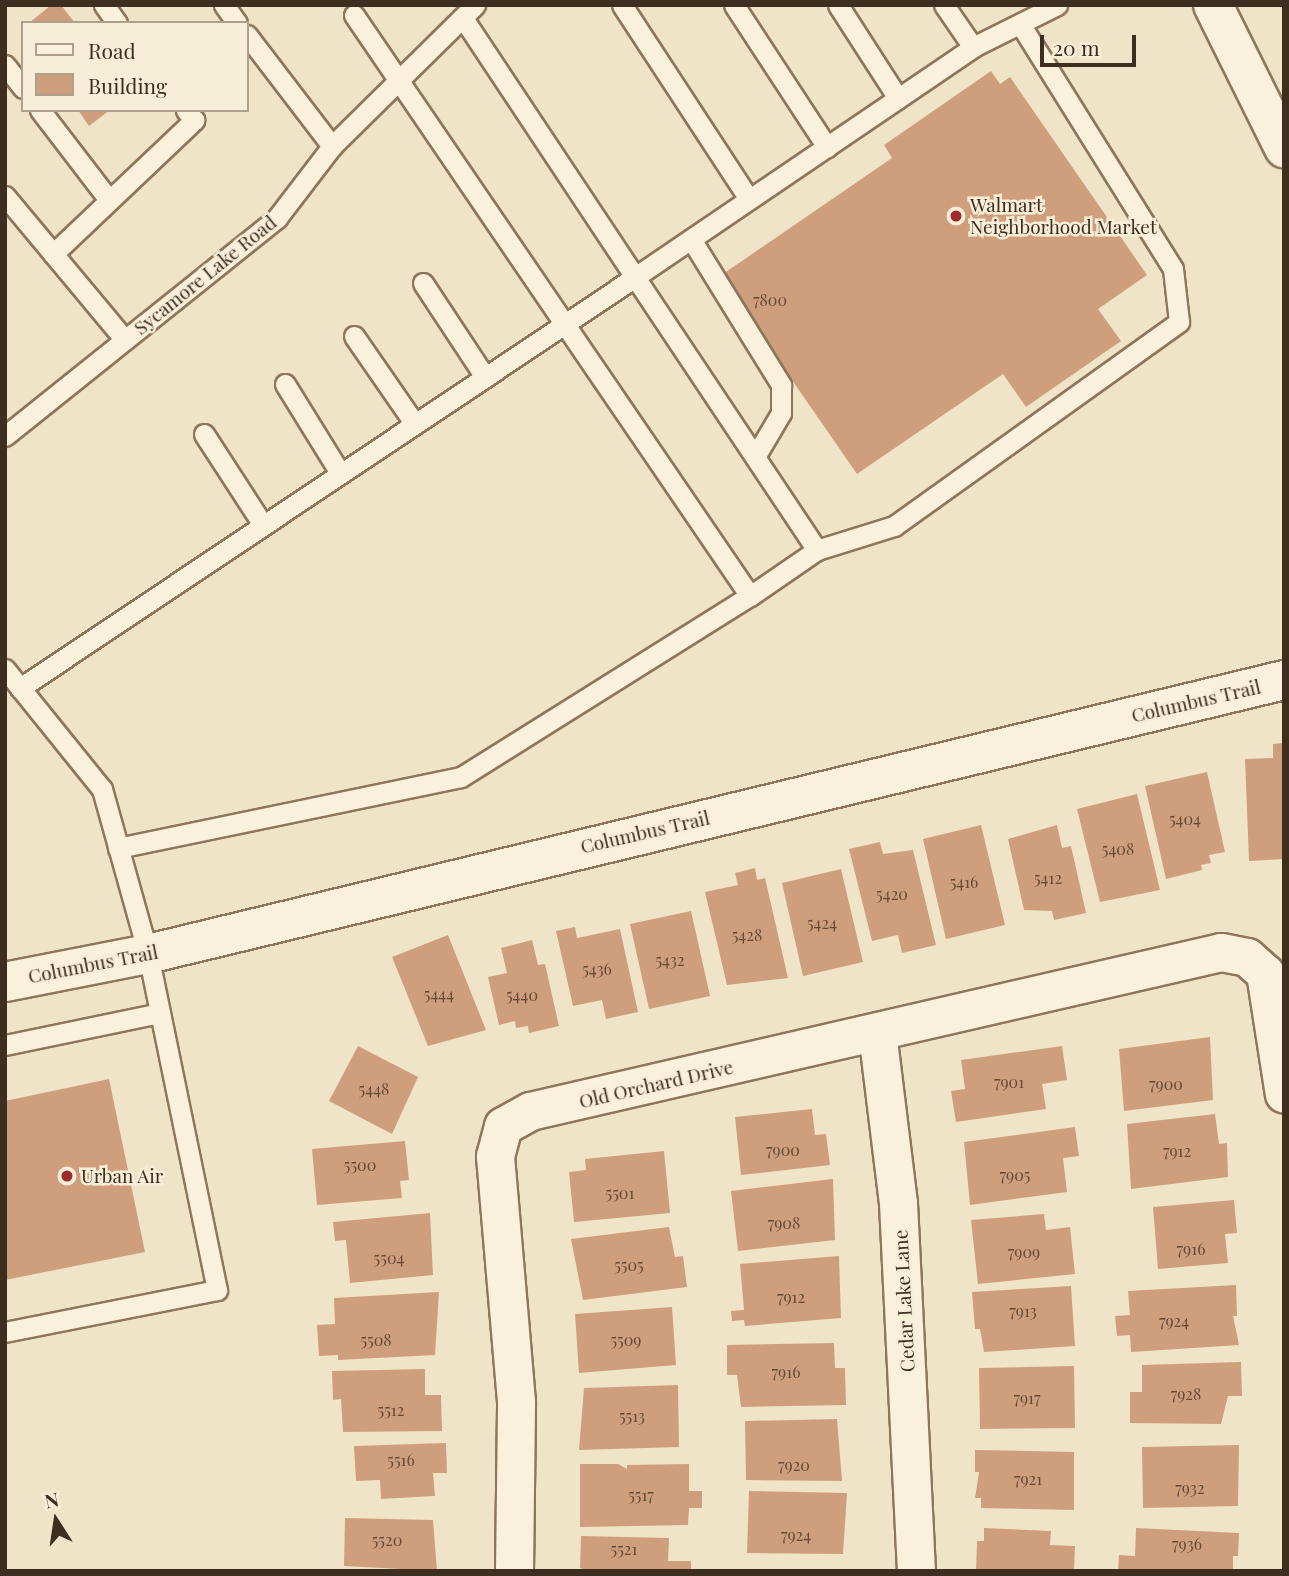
<!DOCTYPE html>
<style>
body{margin:0}
#map{position:relative;width:1289px;height:1576px;overflow:hidden;background:#f0e4c8;font-family:"Playfair Display",serif}
div>[style]{position:absolute}
[style*='--x']{left:calc(var(--x)*1px);top:calc(var(--y)*1px);width:calc(var(--w)*1px);rotate:calc(var(--a)*1deg)}
.building>*{inset:0;background:#cf9f7d}
.roads{filter:drop-shadow(2px 0 #8d765c) drop-shadow(-2px 0 #8d765c) drop-shadow(0 2px #8d765c) drop-shadow(0 -2px #8d765c)}
.lane>*{height:19px;margin:-9.5px;padding:0 9.5px;transform-origin:9.5px;border-radius:9.5px;background:#faf1dc}
.street>*{height:37px;margin:-18.5px;padding:0 18.5px;transform-origin:18.5px;border-radius:18.5px;background:#faf1dc}
.secondary>*{height:38px;margin:-19px;padding:0 19px;transform-origin:19px;border-radius:19px;background:#faf1dc}
.dots>*{width:19px;height:19px;translate:-50% -50%;box-sizing:border-box;border:4px solid #f7eed8;border-radius:50%}
span{translate:-50% -50%;white-space:nowrap;text-align:center;line-height:1.15;-webkit-text-stroke:5px #f7eed8;paint-order:stroke}
.number-label{font-size:16px;color:#624a37}
.number-label span{-webkit-text-stroke-width:0}
.poi-label{font-size:19px;color:#3d2e20}
.left{translate:0 -50%;text-align:left}
.street-label{font-size:19px;color:#3d2e20}
.frame{position:absolute;inset:0;border:7px solid #3d2e20;pointer-events:none}
.legend{position:absolute;left:21px;top:21px;width:228px;height:91px;box-sizing:border-box;background:#f7eed8;border:2px solid #ada18e;margin:0;padding:9px 12px;list-style:none;font-size:21px;color:#3d2e20}
.legend li{display:flex;align-items:center;gap:14px;height:35px}
.legend b{width:35px;border:2px solid #ada18e}
.north{position:absolute;left:21px;top:1485px;width:70px;height:70px;-webkit-text-stroke:5px #f7eed8;paint-order:stroke;rotate:348deg;font-size:19px;font-weight:700;line-height:28px;text-align:center;color:#3d2e20}
.north::after{content:'';display:block;margin:auto;width:24px;height:32px;background:#3d2e20;clip-path:polygon(50% 0,100% 100%,50% 72%,0 100%)}
.scale{position:absolute;left:1040px;top:35px;width:96px;height:32px;box-sizing:border-box;border:4px solid #3d2e20;border-top:0;padding-left:9px;font-size:21px;line-height:24px;white-space:nowrap;color:#3d2e20;-webkit-text-stroke:5px #f7eed8;paint-order:stroke}
</style>
<div id="map">
<div class="building">
<i style="clip-path:polygon(51px 5px,61px 5px,75px 23px,29px 23px)"></i>
<i style="clip-path:polygon(991px 71px,1000px 84px,1010px 77px,1147px 275px,1098px 309px,1121px 341px,1026px 407px,1003px 374px,857px 474px,720px 276px,892px 158px,884px 145px)"></i>
<i style="clip-path:polygon(78px 110px,110px 110px,89px 126px)"></i>
<i style="clip-path:polygon(1284px 743px,1284px 859px,1249px 861px,1245px 759px,1273px 758px,1273px 744px)"></i>
<i style="clip-path:polygon(1207px 772px,1225px 852px,1209px 855px,1211px 863px,1201px 865px,1202px 870px,1166px 879px,1145px 786px)"></i>
<i style="clip-path:polygon(1137px 794px,1160px 890px,1100px 902px,1077px 809px)"></i>
<i style="clip-path:polygon(981px 825px,1005px 925px,946px 939px,923px 839px)"></i>
<i style="clip-path:polygon(1057px 825px,1062px 848px,1071px 846px,1086px 913px,1054px 920px,1052px 911px,1024px 910px,1008px 839px)"></i>
<i style="clip-path:polygon(880px 842px,883px 854px,913px 850px,936px 945px,902px 953px,898px 935px,872px 941px,849px 849px)"></i>
<i style="clip-path:polygon(755px 868px,757px 880px,765px 878px,788px 978px,727px 985px,705px 892px,738px 885px,735px 873px)"></i>
<i style="clip-path:polygon(841px 869px,863px 962px,803px 976px,782px 883px)"></i>
<i style="clip-path:polygon(691px 911px,710px 996px,649px 1009px,630px 924px)"></i>
<i style="clip-path:polygon(575px 927px,577px 938px,620px 929px,638px 1012px,606px 1019px,602px 1000px,573px 1006px,556px 931px)"></i>
<i style="clip-path:polygon(448px 935px,486px 1030px,428px 1046px,392px 957px)"></i>
<i style="clip-path:polygon(532px 940px,538px 965px,545px 964px,559px 1026px,529px 1033px,528px 1026px,516px 1028px,515px 1021px,499px 1025px,488px 977px,507px 973px,501px 948px)"></i>
<i style="clip-path:polygon(1210px 1037px,1213px 1100px,1124px 1111px,1119px 1049px)"></i>
<i style="clip-path:polygon(358px 1046px,418px 1077px,392px 1134px,329px 1101px)"></i>
<i style="clip-path:polygon(1062px 1046px,1067px 1080px,1042px 1084px,1046px 1109px,956px 1122px,951px 1091px,965px 1089px,961px 1060px)"></i>
<i style="clip-path:polygon(109px 1079px,145px 1252px,5px 1280px,5px 1101px)"></i>
<i style="clip-path:polygon(812px 1109px,815px 1135px,826px 1134px,830px 1165px,741px 1175px,735px 1117px)"></i>
<i style="clip-path:polygon(1215px 1114px,1219px 1144px,1227px 1143px,1228px 1177px,1131px 1189px,1127px 1124px)"></i>
<i style="clip-path:polygon(1075px 1127px,1079px 1156px,1063px 1158px,1067px 1192px,970px 1205px,964px 1142px)"></i>
<i style="clip-path:polygon(405px 1141px,409px 1180px,400px 1181px,402px 1198px,317px 1205px,312px 1149px)"></i>
<i style="clip-path:polygon(664px 1151px,670px 1213px,574px 1222px,569px 1172px,586px 1170px,585px 1159px)"></i>
<i style="clip-path:polygon(833px 1179px,835px 1240px,738px 1251px,731px 1191px)"></i>
<i style="clip-path:polygon(1234px 1200px,1237px 1233px,1225px 1234px,1228px 1263px,1158px 1269px,1153px 1207px)"></i>
<i style="clip-path:polygon(430px 1213px,433px 1275px,350px 1283px,346px 1240px,335px 1241px,333px 1222px)"></i>
<i style="clip-path:polygon(1044px 1214px,1046px 1230px,1070px 1227px,1075px 1274px,978px 1284px,971px 1220px)"></i>
<i style="clip-path:polygon(669px 1227px,675px 1257px,683px 1256px,687px 1287px,583px 1300px,571px 1239px)"></i>
<i style="clip-path:polygon(839px 1256px,841px 1318px,745px 1326px,744px 1320px,732px 1321px,731px 1311px,744px 1310px,740px 1264px)"></i>
<i style="clip-path:polygon(1236px 1285px,1237px 1316px,1233px 1316px,1239px 1345px,1131px 1352px,1130px 1335px,1117px 1336px,1115px 1316px,1130px 1315px,1128px 1291px)"></i>
<i style="clip-path:polygon(1071px 1286px,1075px 1346px,984px 1352px,980px 1329px,975px 1329px,972px 1292px)"></i>
<i style="clip-path:polygon(439px 1292px,435px 1355px,338px 1360px,338px 1355px,319px 1356px,317px 1325px,335px 1324px,334px 1298px)"></i>
<i style="clip-path:polygon(672px 1307px,676px 1365px,579px 1373px,575px 1314px)"></i>
<i style="clip-path:polygon(834px 1343px,835px 1368px,845px 1368px,846px 1405px,741px 1407px,737px 1375px,727px 1375px,727px 1345px)"></i>
<i style="clip-path:polygon(1241px 1362px,1242px 1396px,1228px 1396px,1221px 1424px,1130px 1423px,1130px 1392px,1142px 1392px,1142px 1365px)"></i>
<i style="clip-path:polygon(1074px 1366px,1075px 1428px,980px 1429px,979px 1368px)"></i>
<i style="clip-path:polygon(425px 1369px,425px 1395px,441px 1395px,442px 1431px,343px 1432px,341px 1399px,333px 1400px,332px 1371px)"></i>
<i style="clip-path:polygon(678px 1385px,679px 1447px,579px 1450px,584px 1388px)"></i>
<i style="clip-path:polygon(837px 1419px,842px 1481px,746px 1480px,745px 1421px)"></i>
<i style="clip-path:polygon(446px 1443px,447px 1473px,433px 1473px,435px 1496px,381px 1499px,380px 1480px,356px 1481px,354px 1446px)"></i>
<i style="clip-path:polygon(1239px 1445px,1238px 1506px,1143px 1508px,1142px 1447px)"></i>
<i style="clip-path:polygon(975px 1450px,1074px 1452px,1074px 1510px,981px 1508px,981px 1498px,975px 1498px,979px 1472px,975px 1472px)"></i>
<i style="clip-path:polygon(580px 1464px,618px 1464px,627px 1469px,627px 1465px,689px 1464px,689px 1491px,702px 1491px,702px 1508px,689px 1508px,688px 1525px,580px 1527px)"></i>
<i style="clip-path:polygon(749px 1491px,847px 1493px,843px 1554px,747px 1553px)"></i>
<i style="clip-path:polygon(345px 1518px,433px 1520px,437px 1571px,344px 1566px)"></i>
<i style="clip-path:polygon(984px 1528px,1051px 1531px,1050px 1545px,1075px 1546px,1074px 1571px,976px 1571px,977px 1541px,984px 1541px)"></i>
<i style="clip-path:polygon(1136px 1528px,1239px 1533px,1238px 1556px,1233px 1556px,1233px 1571px,1118px 1571px,1119px 1555px,1135px 1556px)"></i>
<i style="clip-path:polygon(581px 1536px,669px 1538px,668px 1561px,691px 1561px,691px 1571px,589px 1571px,580px 1568px)"></i>
</div>
<div class="roads">
<div class="lane">
<i style="--x:104;--y:5;--w:22;--a:54"></i>
<i style="--x:224;--y:5;--w:22;--a:54"></i>
<i style="--x:622;--y:5;--w:232;--a:56.8"></i>
<i style="--x:734;--y:5;--w:170;--a:56.8"></i>
<i style="--x:838;--y:5;--w:111;--a:57.2"></i>
<i style="--x:944;--y:5;--w:51;--a:55.4"></i>
<i style="--x:354;--y:15;--w:703;--a:55.72"></i>
<i style="--x:750;--y:596;--w:81;--a:-34.5"></i>
<i style="--x:1022;--y:27;--w:285;--a:58"></i>
<i style="--x:1173;--y:269;--w:53;--a:83.5"></i>
<i style="--x:1179;--y:322;--w:350;--a:144.4"></i>
<i style="--x:894;--y:526;--w:81;--a:162.7"></i>
<i style="--x:817;--y:550;--w:328;--a:-123.7"></i>
<i style="--x:635;--y:277;--w:409;--a:-34.2"></i>
<i style="--x:973;--y:47;--w:94;--a:-26.6"></i>
<i style="--x:247;--y:35;--w:140;--a:52.6"></i>
<i style="--x:5;--y:65;--w:29;--a:52"></i>
<i style="--x:40;--y:110;--w:113;--a:52.5"></i>
<i style="--x:5;--y:196;--w:187;--a:50.2"></i>
<i style="--x:691;--y:239;--w:172;--a:58.3"></i>
<i style="--x:781;--y:385;--w:28;--a:90"></i>
<i style="--x:781;--y:413;--w:51;--a:120.6"></i>
<i style="--x:53;--y:254;--w:195;--a:-43.5"></i>
<i style="--x:194;--y:120;--w:13;--a:-129"></i>
<i style="--x:423;--y:283;--w:113;--a:56.6"></i>
<i style="--x:354;--y:336;--w:107;--a:55.3"></i>
<i style="--x:285;--y:384;--w:105;--a:58.3"></i>
<i style="--x:204;--y:434;--w:108;--a:57"></i>
<i style="--x:5;--y:436;--w:349;--a:-38.7"></i>
<i style="--x:277;--y:218;--w:91;--a:-52.6"></i>
<i style="--x:332;--y:146;--w:201;--a:-44.6"></i>
<i style="--x:5;--y:669;--w:154;--a:51.1"></i>
<i style="--x:102;--y:789;--w:171;--a:74.4"></i>
<i style="--x:148;--y:954;--w:343;--a:78.4"></i>
<i style="--x:217;--y:1290;--w:216;--a:168.8"></i>
<i style="--x:20;--y:688;--w:740;--a:-33.75"></i>
<i style="--x:635;--y:277;--w:311;--a:-123.6"></i>
<i style="--x:118;--y:848;--w:350;--a:-11.7"></i>
<i style="--x:461;--y:777;--w:341;--a:-32.1"></i>
<i style="--x:5;--y:1045;--w:158;--a:-11.7"></i>
</div>
<div class="street">
<i style="--x:877;--y:1032;--w:172;--a:83"></i>
<i style="--x:898;--y:1203;--w:368;--a:87.2"></i>
<i style="--x:514;--y:1571;--w:170;--a:-89.3"></i>
<i style="--x:516;--y:1401;--w:246;--a:-94.9"></i>
<i style="--x:495;--y:1156;--w:31;--a:-75"></i>
<i style="--x:503;--y:1126;--w:31;--a:-29"></i>
<i style="--x:530;--y:1111;--w:709;--a:-12.96"></i>
<i style="--x:1221;--y:952;--w:26;--a:11"></i>
<i style="--x:1247;--y:957;--w:24;--a:42"></i>
<i style="--x:1265;--y:973;--w:122;--a:81.1"></i>
</div>
<div class="secondary">
<i style="--x:1213;--y:5;--w:160;--a:63.6"></i>
<i style="--x:5;--y:982;--w:146;--a:-11.1"></i>
<i style="--x:148;--y:954;--w:1169;--a:-13.56"></i>
</div>
</div>
<div class="dots">
<i style="left:956px;top:216px;background:#9e2a2b"></i>
<i style="left:67px;top:1176px;background:#9e2a2b"></i>
</div>
<div class="number-label">
<span style="left:770px;top:300px">7800</span>
<span style="left:1185px;top:819px">5404</span>
<span style="left:1118px;top:849px">5408</span>
<span style="left:1048px;top:878px">5412</span>
<span style="left:964px;top:882px">5416</span>
<span style="left:892px;top:894px">5420</span>
<span style="left:822px;top:923px">5424</span>
<span style="left:747px;top:935px">5428</span>
<span style="left:670px;top:960px">5432</span>
<span style="left:597px;top:969px">5436</span>
<span style="left:439px;top:994px">5444</span>
<span style="left:522px;top:995px">5440</span>
<span style="left:1009px;top:1082px">7901</span>
<span style="left:1166px;top:1084px">7900</span>
<span style="left:374px;top:1089px">5448</span>
<span style="left:783px;top:1150px">7900</span>
<span style="left:1177px;top:1151px">7912</span>
<span style="left:360px;top:1165px">5500</span>
<span style="left:1015px;top:1175px">7905</span>
<span style="left:620px;top:1193px">5501</span>
<span style="left:784px;top:1223px">7908</span>
<span style="left:1191px;top:1249px">7916</span>
<span style="left:1024px;top:1252px">7909</span>
<span style="left:389px;top:1258px">5504</span>
<span style="left:629px;top:1265px">5505</span>
<span style="left:791px;top:1297px">7912</span>
<span style="left:1023px;top:1311px">7913</span>
<span style="left:1174px;top:1321px">7924</span>
<span style="left:376px;top:1340px">5508</span>
<span style="left:626px;top:1340px">5509</span>
<span style="left:786px;top:1372px">7916</span>
<span style="left:1186px;top:1394px">7928</span>
<span style="left:1027px;top:1398px">7917</span>
<span style="left:391px;top:1410px">5512</span>
<span style="left:632px;top:1416px">5513</span>
<span style="left:401px;top:1460px">5516</span>
<span style="left:794px;top:1465px">7920</span>
<span style="left:1028px;top:1479px">7921</span>
<span style="left:1190px;top:1488px">7932</span>
<span style="left:641px;top:1495px">5517</span>
<span style="left:796px;top:1535px">7924</span>
<span style="left:387px;top:1540px">5520</span>
<span style="left:1187px;top:1544px">7936</span>
<span style="left:624px;top:1549px">5521</span>
</div>
<div class="poi-label">
<span class="left" style="left:970px;top:216px">Walmart<br>Neighborhood Market</span>
<span class="left" style="left:81px;top:1176px">Urban Air</span>
</div>
<div class="street-label">
<span style="left:205px;top:275px;rotate:-39deg">Sycamore Lake Road</span>
<span style="left:1196px;top:701px;rotate:-13deg">Columbus Trail</span>
<span style="left:645px;top:832px;rotate:-13deg">Columbus Trail</span>
<span style="left:93px;top:964px;rotate:-11deg">Columbus Trail</span>
<span style="left:656px;top:1084px;rotate:-13deg">Old Orchard Drive</span>
<span style="left:904px;top:1301px;rotate:-93deg">Cedar Lake Lane</span>
</div>
<div class="frame"></div>
<ul class="legend">
<li><b style="height:9px;background:#faf1dc"></b>Road</li>
<li><b style="height:19px;background:#cf9f7d"></b>Building</li>
</ul>
<div class="north">N</div>
<div class="scale">20 m</div>
</div>
